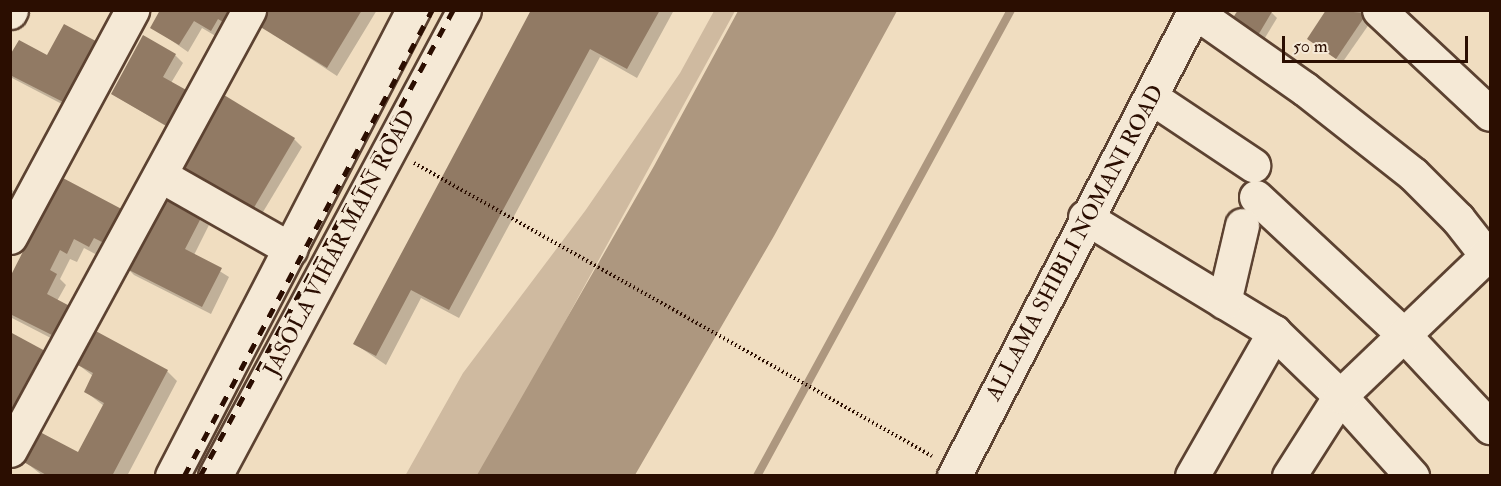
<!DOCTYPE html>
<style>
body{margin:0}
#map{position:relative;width:1501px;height:486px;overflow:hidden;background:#f0ddc0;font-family:"IM FELL Double Pica",serif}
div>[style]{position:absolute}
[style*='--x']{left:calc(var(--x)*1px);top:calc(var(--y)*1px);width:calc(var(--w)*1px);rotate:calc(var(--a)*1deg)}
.green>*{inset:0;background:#cfbaa0}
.water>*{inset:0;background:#ad977f}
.shadow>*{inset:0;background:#0003}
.stream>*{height:8px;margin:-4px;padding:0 4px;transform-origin:4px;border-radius:4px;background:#ad977f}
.building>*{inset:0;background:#917a64}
.path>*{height:4px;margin-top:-2px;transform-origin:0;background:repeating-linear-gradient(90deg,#2b0e01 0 1.5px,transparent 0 4.5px)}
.roads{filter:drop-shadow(2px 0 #5c4231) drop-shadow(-2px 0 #5c4231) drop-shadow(0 2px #5c4231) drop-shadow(0 -2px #5c4231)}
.minor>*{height:33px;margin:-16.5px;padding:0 16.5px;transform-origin:16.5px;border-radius:16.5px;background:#f5e9d6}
.rail>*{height:4.5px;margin-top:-2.25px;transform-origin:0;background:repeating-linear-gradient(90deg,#2b0e01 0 10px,transparent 0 20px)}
span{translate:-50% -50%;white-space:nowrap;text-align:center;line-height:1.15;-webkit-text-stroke:6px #f5e9d6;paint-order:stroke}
.street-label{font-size:22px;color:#2b0e01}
.frame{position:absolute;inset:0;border:12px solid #2b0e01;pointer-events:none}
.scale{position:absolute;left:1282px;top:36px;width:186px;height:27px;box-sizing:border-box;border:3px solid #2b0e01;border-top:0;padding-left:8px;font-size:18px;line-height:21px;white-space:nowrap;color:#2b0e01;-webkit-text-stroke:4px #f5e9d6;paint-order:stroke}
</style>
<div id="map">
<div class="green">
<i style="clip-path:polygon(714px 11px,735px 11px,481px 475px,405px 476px,463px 373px,585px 211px,680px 73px)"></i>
</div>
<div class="water">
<i style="clip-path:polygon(738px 11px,897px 11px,774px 236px,635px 475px,477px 475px,654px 166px)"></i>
</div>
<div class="shadow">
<i style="clip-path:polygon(162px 10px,377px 10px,337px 76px,253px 21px,219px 38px,202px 28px,188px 52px,152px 27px)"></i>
<i style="clip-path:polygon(533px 10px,674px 10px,637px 78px,600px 57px,459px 318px,421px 298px,386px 365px,355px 344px)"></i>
<i style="clip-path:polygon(1328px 10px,1361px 10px,1372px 20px,1342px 63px,1309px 39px)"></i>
<i style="clip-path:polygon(1271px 12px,1277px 18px,1257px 51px,1233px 36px)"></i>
<i style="clip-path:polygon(175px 55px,183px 63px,171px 83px,186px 138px,112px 94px)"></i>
<i style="clip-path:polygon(10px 59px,81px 114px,12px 78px)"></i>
<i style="clip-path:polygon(294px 139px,302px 147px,260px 217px,191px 176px)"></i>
<i style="clip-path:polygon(62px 179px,130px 215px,99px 256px,84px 248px,77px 262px,70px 259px,60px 279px,66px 285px,57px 301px,76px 351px,10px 317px,10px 280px)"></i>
<i style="clip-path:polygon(10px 189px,18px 193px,10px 234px)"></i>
<i style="clip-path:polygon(162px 198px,209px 225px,194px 255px,229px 277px,211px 314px,134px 275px,126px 267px)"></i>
<i style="clip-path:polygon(76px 363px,167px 371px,177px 381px,127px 476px,43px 476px,24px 461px,79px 454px,104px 406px,86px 392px,93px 376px)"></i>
</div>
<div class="stream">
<i style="--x:757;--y:476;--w:531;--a:-61.41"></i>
</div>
<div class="building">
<i style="clip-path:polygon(160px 10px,247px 10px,235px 29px,218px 19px,211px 31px,194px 21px,179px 45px,150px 28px)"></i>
<i style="clip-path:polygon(254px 10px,362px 10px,327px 68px,249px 20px)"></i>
<i style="clip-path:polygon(531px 10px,660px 10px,627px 69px,590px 49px,449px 310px,411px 290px,376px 356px,353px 344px)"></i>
<i style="clip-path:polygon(1238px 10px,1273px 10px,1251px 47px,1225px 30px)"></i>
<i style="clip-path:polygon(1326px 10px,1367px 13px,1336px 59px,1307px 39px)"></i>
<i style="clip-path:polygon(64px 24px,105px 46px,73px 107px,10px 75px,10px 55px,19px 40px,47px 55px)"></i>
<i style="clip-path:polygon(143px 35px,176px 54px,163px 77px,197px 96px,177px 132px,111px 94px)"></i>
<i style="clip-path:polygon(224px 95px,295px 138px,252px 211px,181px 169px)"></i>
<i style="clip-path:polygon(61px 177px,131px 214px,114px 248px,94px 238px,89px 247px,74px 239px,67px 254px,60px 250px,50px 270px,57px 274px,47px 294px,81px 312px,66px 342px,10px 314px,10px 277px)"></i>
<i style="clip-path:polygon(161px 195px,202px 216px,185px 249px,222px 268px,202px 307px,125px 268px)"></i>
<i style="clip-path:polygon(92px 329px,168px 370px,112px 476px,48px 476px,22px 461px,38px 431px,78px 452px,104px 403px,84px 392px,93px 373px,74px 363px)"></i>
<i style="clip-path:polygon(10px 332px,47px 352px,10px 417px)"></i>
</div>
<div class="path">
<i style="--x:414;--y:163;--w:595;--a:29.49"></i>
</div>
<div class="roads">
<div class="minor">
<i style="--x:1379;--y:10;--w:152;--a:43.1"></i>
<i style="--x:10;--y:12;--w:2;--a:-63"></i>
<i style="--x:1195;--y:12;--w:134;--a:35"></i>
<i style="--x:1305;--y:89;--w:137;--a:38.2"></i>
<i style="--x:1413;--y:174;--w:64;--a:45"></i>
<i style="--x:1458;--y:219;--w:47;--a:51.9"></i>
<i style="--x:1151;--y:97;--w:123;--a:33.7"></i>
<i style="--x:160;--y:175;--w:150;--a:29.6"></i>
<i style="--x:1256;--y:197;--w:200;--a:43"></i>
<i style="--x:1402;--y:333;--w:129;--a:46.9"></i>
<i style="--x:1085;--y:217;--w:221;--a:31.3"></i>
<i style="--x:1274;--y:332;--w:92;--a:44.1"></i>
<i style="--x:1340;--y:396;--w:108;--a:48"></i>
<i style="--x:10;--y:237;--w:258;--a:-61.7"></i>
<i style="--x:1224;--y:302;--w:79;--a:-76.8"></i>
<i style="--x:10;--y:450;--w:501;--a:-61.49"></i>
<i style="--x:172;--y:476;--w:525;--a:-62.65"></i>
<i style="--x:215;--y:476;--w:528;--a:-61.88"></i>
<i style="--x:954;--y:476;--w:525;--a:-62.65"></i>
<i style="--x:1192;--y:476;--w:166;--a:-60.3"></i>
<i style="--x:1289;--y:476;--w:95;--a:-57.5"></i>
<i style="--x:1340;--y:396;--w:208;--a:-43.8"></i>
</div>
</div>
<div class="rail">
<i style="--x:184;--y:476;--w:528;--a:-61.98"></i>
<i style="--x:200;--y:476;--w:530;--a:-61.5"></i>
</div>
<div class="street-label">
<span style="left:340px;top:243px;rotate:-62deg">JASOLA VIHAR MAIN ROAD</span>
<span style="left:1075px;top:243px;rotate:-62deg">ALLAMA SHIBLI NOMANI ROAD</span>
</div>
<div class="frame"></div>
<div class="scale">50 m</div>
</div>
